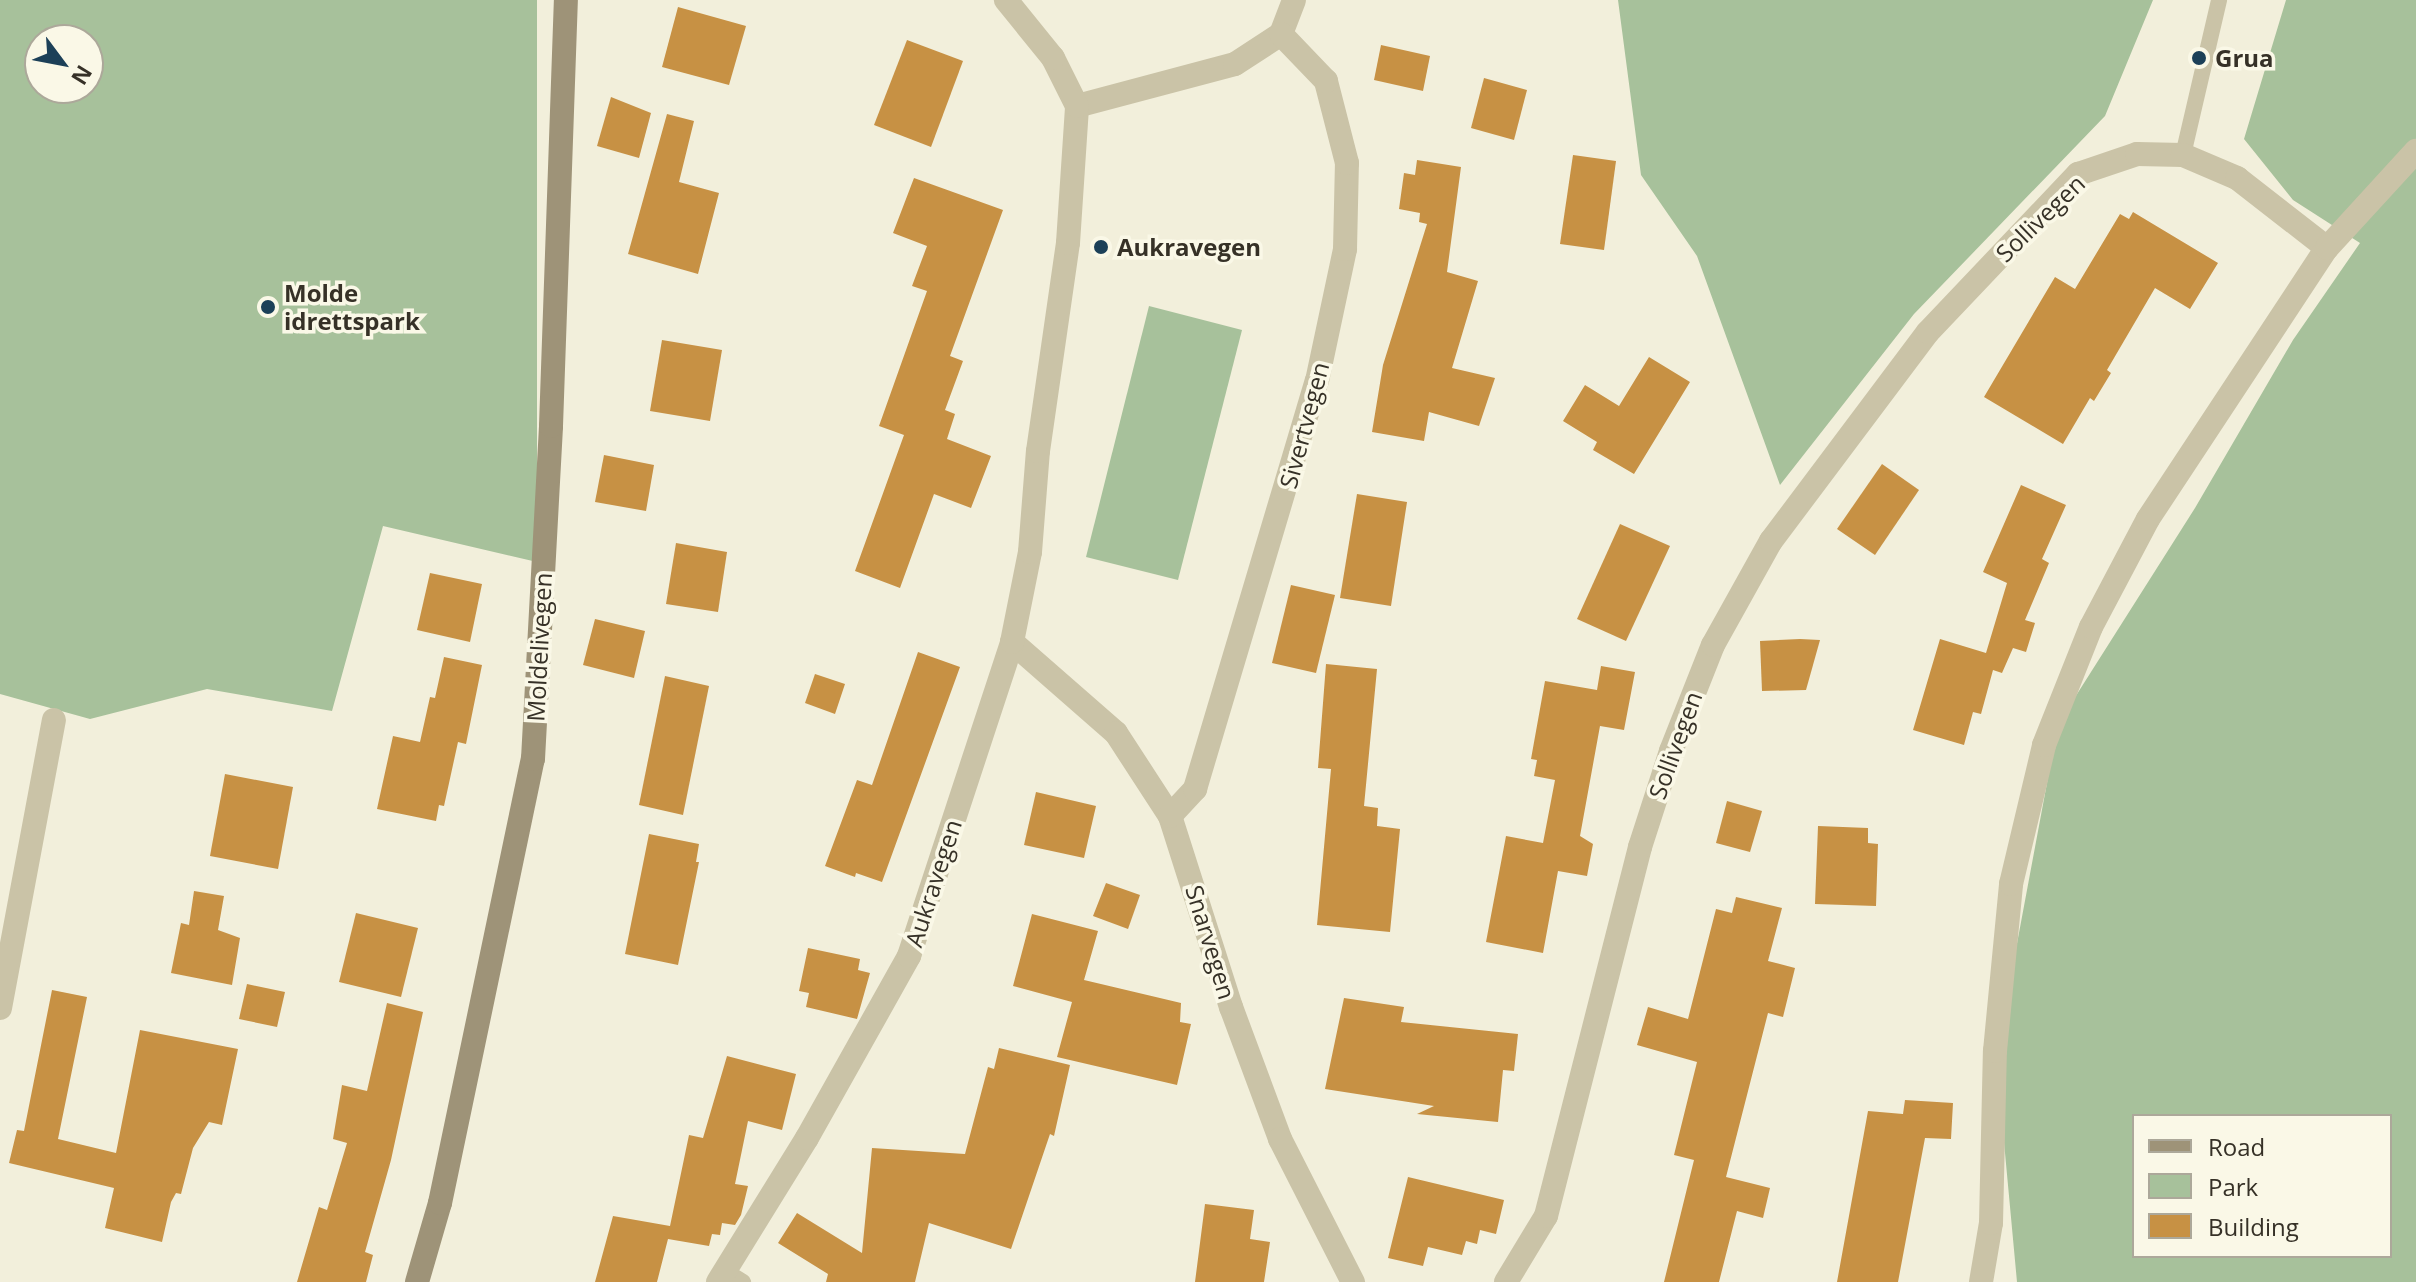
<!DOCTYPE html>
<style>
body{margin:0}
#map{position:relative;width:2416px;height:1282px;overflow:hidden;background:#f2efdb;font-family:"Open Sans",sans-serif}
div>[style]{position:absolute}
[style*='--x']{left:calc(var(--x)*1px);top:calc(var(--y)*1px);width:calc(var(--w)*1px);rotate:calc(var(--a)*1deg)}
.green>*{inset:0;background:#a7c19b}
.building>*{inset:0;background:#c79144}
.lane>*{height:16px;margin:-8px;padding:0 8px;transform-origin:8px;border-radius:8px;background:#cac3a7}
.street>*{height:24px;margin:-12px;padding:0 12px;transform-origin:12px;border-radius:12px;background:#cac3a7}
.secondary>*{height:24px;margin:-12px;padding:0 12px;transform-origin:12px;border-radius:12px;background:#9e9378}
.dots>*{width:22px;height:22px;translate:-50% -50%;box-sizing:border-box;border:4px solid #faf8e7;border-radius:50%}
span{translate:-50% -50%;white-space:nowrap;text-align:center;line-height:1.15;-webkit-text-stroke:7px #faf8e7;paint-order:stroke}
.poi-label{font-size:24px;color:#363127;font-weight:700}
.left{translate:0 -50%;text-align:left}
.street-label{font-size:24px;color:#363127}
.legend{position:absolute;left:2132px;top:1114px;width:260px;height:144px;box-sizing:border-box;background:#faf8e7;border:2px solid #aca89a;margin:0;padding:10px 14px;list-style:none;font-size:24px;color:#363127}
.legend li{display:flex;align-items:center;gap:16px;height:40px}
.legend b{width:40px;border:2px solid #aca89a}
.north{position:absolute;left:24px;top:24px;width:80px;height:80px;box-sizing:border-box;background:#faf8e7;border:2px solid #aca89a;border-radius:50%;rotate:122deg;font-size:22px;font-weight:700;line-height:32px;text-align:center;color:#363127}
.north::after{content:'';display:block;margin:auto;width:28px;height:36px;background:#1c4058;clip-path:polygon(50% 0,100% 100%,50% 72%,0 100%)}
</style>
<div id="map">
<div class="green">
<i style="clip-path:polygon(evenodd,0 0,537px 0,537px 562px,383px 526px,332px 711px,207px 689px,90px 719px,0 694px,0 0,40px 40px,88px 40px,88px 88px,40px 88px,40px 40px)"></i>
<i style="clip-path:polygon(1618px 0,2153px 0,2105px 116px,1914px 314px,1780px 485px,1697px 256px,1641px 175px)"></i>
<i style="clip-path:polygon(evenodd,2286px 0,2416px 0,2416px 1282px,2017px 1282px,1996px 1056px,2058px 724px,2195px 508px,2293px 340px,2360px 243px,2293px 200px,2244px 139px,2286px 0,2134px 1116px,2390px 1116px,2390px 1256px,2134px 1256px,2134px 1116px)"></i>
<i style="clip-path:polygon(1149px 306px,1242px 330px,1178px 580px,1086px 557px)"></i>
</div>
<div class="building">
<i style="clip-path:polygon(678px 7px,746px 26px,729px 85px,662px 67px)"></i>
<i style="clip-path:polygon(907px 40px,963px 61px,931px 147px,874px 125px)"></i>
<i style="clip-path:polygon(1381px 45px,1430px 56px,1423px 91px,1374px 80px)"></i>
<i style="clip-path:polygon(1484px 78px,1527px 90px,1514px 140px,1471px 128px)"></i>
<i style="clip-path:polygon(611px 97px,651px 113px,639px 158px,597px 146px)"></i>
<i style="clip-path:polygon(667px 114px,694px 121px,679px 182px,719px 193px,698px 274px,628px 254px)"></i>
<i style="clip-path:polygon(1573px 155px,1616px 161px,1604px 250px,1560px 244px)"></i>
<i style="clip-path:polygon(1417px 160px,1461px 167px,1447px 272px,1478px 281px,1452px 368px,1495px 378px,1479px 426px,1429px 412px,1424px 441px,1372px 432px,1383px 365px,1427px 224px,1419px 222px,1420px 213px,1399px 209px,1404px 173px,1415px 175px)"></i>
<i style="clip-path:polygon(914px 178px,1003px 210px,950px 356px,963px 361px,945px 410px,955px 414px,947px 439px,991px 456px,971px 508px,934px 494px,900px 588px,855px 571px,904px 435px,879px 426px,927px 291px,912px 286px,927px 246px,893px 233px)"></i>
<i style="clip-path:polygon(2133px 212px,2218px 263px,2190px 309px,2155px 288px,2107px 370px,2111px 373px,2094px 401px,2090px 398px,2063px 444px,1984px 397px,2055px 277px,2075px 289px,2120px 214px,2129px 219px)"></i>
<i style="clip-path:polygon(662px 340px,722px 350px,710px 421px,650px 411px)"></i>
<i style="clip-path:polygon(1649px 357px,1690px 382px,1634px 474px,1593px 450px,1597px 442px,1563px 421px,1585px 385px,1619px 406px)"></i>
<i style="clip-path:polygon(604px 455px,654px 465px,646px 511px,595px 502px)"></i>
<i style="clip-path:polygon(1882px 464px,1919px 490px,1875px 555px,1837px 529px)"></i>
<i style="clip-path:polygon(2021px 485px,2066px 505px,2042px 559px,2049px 563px,2025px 620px,2035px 623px,2026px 652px,2013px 648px,2002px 673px,1993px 670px,1981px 714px,1973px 712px,1964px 745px,1913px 730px,1940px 639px,1986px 653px,2007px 583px,1983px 572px)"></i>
<i style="clip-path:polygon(1357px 494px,1407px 502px,1391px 606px,1340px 598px)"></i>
<i style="clip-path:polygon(1620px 524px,1670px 546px,1626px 641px,1577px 619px)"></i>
<i style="clip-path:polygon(676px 543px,727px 552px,718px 612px,666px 604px)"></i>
<i style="clip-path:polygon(430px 573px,482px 584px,470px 642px,417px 630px)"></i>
<i style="clip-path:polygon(1291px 585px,1335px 595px,1316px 673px,1272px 663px)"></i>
<i style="clip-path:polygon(595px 619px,645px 631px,634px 678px,583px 665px)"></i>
<i style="clip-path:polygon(1800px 639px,1820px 640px,1806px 690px,1762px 691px,1760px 641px)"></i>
<i style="clip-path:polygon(918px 652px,960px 667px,882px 882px,856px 873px,855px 877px,825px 866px,857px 780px,872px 785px)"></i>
<i style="clip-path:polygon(444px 657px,482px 665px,466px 744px,458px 742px,444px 806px,439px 805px,436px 821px,377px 809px,393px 736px,420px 742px,430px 697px,435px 698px)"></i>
<i style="clip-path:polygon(1326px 664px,1377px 669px,1364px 806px,1378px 808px,1377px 826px,1400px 829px,1390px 932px,1317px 925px,1331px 769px,1318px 768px)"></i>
<i style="clip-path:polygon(1601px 666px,1635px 672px,1624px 730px,1600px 726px,1580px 836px,1593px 844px,1587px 876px,1558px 871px,1543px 953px,1486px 942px,1506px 836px,1543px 843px,1555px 780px,1534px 776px,1537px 760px,1531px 759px,1545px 681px,1597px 690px)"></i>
<i style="clip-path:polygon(815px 674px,845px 684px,835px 714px,805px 703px)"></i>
<i style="clip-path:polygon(665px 676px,709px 686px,683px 815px,639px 805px)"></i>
<i style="clip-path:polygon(225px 774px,293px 787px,278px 869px,210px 856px)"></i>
<i style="clip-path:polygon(1036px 792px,1096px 806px,1084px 858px,1024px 845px)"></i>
<i style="clip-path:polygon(1727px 801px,1762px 811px,1750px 852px,1716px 843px)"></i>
<i style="clip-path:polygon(1818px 826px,1868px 828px,1868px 843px,1878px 844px,1876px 906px,1815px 904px)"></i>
<i style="clip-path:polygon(649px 834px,699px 844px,696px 862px,699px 862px,678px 965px,625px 954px)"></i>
<i style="clip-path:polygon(1106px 883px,1140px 895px,1128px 929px,1093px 916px)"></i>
<i style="clip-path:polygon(194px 891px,224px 896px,218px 930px,240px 938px,232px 985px,171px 973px,181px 923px,189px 925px)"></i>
<i style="clip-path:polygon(1736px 897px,1782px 908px,1768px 961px,1795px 968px,1783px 1017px,1768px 1013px,1726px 1177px,1770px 1188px,1763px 1218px,1737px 1211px,1719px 1282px,1664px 1282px,1694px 1160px,1674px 1155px,1697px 1062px,1637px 1045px,1648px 1007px,1688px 1019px,1716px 909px,1732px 913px)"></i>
<i style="clip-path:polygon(356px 913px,418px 928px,401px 997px,339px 982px)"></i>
<i style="clip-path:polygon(1032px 914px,1098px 931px,1084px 980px,1181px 1003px,1180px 1022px,1191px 1024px,1177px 1085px,1057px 1057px,1072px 1002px,1013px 986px)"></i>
<i style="clip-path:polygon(808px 948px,860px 959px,858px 970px,870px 973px,857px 1019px,806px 1007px,809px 993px,799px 991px)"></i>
<i style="clip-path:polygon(247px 984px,285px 992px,277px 1027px,239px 1019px)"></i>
<i style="clip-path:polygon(52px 990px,87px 997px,58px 1139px,116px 1153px,140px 1030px,238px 1049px,222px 1125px,209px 1122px,193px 1148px,181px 1194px,176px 1193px,171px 1202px,162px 1242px,105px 1228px,114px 1188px,9px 1163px,17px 1130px,24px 1131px)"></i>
<i style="clip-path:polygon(1344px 998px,1404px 1007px,1401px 1022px,1518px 1034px,1514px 1071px,1503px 1070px,1498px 1122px,1417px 1114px,1434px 1106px,1325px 1089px)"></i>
<i style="clip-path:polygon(387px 1003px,423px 1012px,391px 1160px,365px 1252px,373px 1255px,366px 1282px,297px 1282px,319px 1207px,327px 1210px,347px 1143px,333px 1139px,342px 1085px,367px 1091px)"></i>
<i style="clip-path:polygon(999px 1048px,1070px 1065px,1054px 1136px,1050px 1134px,1011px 1249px,929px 1223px,915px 1282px,826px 1282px,828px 1274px,778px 1243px,797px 1213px,862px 1253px,872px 1148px,965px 1154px,988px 1067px,994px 1069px)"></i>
<i style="clip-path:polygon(727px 1056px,796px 1074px,782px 1130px,748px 1121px,735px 1184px,748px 1186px,741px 1215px,735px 1225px,722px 1223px,720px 1235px,712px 1234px,709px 1246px,668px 1239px,657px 1282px,595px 1282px,613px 1216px,670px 1226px,689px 1135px,703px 1138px)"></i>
<i style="clip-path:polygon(1905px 1100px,1953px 1103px,1951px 1139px,1925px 1138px,1898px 1282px,1837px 1282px,1868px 1111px,1903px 1114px)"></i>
<i style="clip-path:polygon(1408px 1177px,1504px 1200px,1496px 1234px,1480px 1230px,1477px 1244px,1466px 1241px,1462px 1255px,1428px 1247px,1423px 1266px,1388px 1258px)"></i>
<i style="clip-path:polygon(1205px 1204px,1254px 1210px,1250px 1239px,1270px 1242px,1264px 1282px,1195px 1282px)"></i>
</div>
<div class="lane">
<i style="--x:2183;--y:155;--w:159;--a:-76.9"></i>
<i style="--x:727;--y:1272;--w:19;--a:32"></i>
</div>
<div class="street">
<i style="--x:1077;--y:106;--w:163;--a:-14.9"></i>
<i style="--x:1235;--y:64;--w:55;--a:-33.1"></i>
<i style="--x:1281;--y:34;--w:36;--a:-69"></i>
<i style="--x:1012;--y:642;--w:138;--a:41.2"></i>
<i style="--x:1116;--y:733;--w:99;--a:57"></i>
<i style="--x:1170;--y:816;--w:201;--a:72.3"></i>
<i style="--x:1231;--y:1007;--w:141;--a:69.6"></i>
<i style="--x:1280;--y:1139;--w:161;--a:63"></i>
<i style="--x:1170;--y:816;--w:37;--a:-47"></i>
<i style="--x:1195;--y:789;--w:426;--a:-73.4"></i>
<i style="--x:1317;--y:381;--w:135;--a:-78"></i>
<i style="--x:1345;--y:249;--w:86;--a:-88.7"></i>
<i style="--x:1347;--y:163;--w:85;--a:-104.4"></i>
<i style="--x:1326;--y:81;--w:65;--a:-133.8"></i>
<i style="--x:0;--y:1008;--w:293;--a:-79.4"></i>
<i style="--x:718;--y:1282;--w:169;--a:-58.3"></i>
<i style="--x:807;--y:1138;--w:209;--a:-60.7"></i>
<i style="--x:909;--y:956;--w:330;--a:-71.8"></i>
<i style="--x:1012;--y:642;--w:92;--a:-78.7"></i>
<i style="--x:1030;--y:552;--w:101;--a:-85.5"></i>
<i style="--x:1038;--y:451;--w:210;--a:-81.8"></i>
<i style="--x:1068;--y:243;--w:137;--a:-86.2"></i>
<i style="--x:1077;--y:106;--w:54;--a:-116.6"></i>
<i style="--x:1053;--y:58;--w:75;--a:-129"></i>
<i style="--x:1506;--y:1282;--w:77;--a:-58.8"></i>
<i style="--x:1546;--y:1216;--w:381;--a:-75.7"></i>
<i style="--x:1640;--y:847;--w:101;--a:-72.1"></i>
<i style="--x:1671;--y:751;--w:114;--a:-68.4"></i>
<i style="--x:1713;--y:645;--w:119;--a:-60.9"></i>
<i style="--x:1771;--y:541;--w:261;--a:-53.1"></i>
<i style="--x:1928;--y:332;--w:218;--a:-46.5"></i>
<i style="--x:2078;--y:174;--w:62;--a:-18.7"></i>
<i style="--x:2137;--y:154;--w:46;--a:1.2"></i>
<i style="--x:2183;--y:155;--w:59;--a:23.1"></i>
<i style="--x:2237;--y:178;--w:114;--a:37.9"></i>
<i style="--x:1981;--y:1282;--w:60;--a:-80.4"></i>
<i style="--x:1991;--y:1223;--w:172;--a:-88.7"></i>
<i style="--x:1995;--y:1051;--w:168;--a:-84.5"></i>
<i style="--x:2011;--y:884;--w:143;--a:-76.6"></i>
<i style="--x:2044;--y:745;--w:127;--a:-68.3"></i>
<i style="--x:2091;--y:627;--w:122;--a:-62.2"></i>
<i style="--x:2148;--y:519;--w:325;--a:-56.6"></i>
<i style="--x:2327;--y:248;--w:132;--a:-47.5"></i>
</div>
<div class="secondary">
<i style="--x:417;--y:1282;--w:82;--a:-73.8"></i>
<i style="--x:440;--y:1203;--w:454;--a:-78.2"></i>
<i style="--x:533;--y:759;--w:333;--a:-86.9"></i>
<i style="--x:551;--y:426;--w:426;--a:-88"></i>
</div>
<div class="dots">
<i style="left:2199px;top:58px;background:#1c4058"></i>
<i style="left:1101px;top:247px;background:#1c4058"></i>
<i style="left:268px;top:307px;background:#1c4058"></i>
</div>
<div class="poi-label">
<span class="left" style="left:2215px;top:58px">Grua</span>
<span class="left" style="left:1117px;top:247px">Aukravegen</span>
<span class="left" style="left:284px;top:307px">Molde<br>idrettspark</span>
</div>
<div class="street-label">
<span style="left:2040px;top:218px;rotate:-44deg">Sollivegen</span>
<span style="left:1304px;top:425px;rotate:-75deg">Sivertvegen</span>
<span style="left:539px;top:647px;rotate:-87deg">Moldelivegen</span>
<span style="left:1675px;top:745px;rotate:-70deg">Sollivegen</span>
<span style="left:933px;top:883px;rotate:-72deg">Aukravegen</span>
<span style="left:1211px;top:942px;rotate:73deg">Snarvegen</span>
</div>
<ul class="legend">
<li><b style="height:10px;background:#9e9378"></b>Road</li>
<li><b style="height:22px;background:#a7c19b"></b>Park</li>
<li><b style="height:22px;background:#c79144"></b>Building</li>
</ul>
<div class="north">N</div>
</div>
